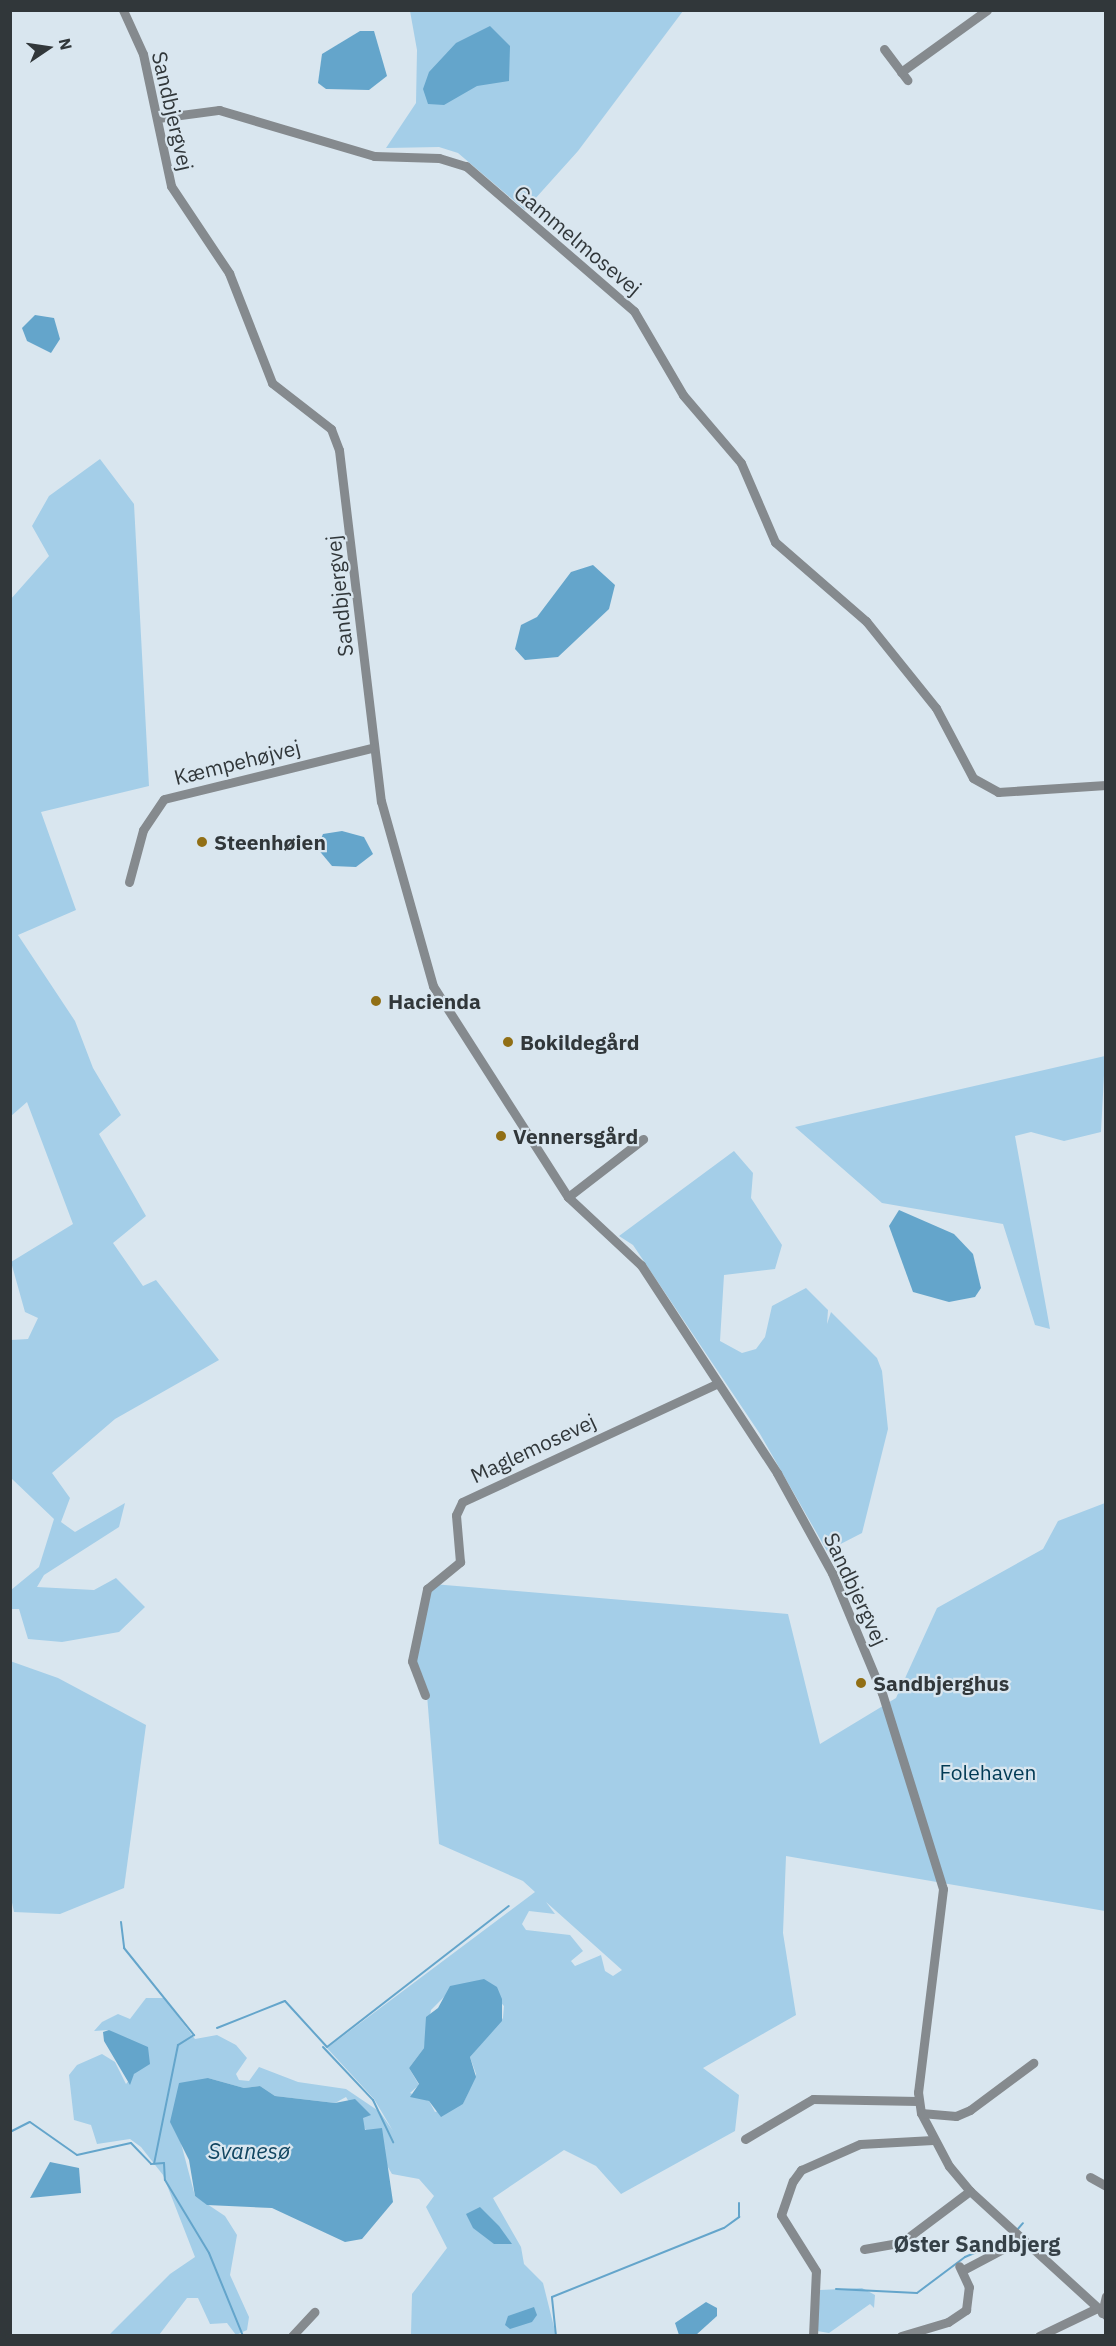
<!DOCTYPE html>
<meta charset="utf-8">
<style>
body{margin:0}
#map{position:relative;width:1116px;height:2346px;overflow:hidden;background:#d9e6ef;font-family:"IBM Plex Sans",sans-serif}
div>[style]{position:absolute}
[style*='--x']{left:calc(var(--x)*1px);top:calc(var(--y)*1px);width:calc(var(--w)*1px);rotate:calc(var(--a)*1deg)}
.green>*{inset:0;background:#a4cee8}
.water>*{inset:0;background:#64a5cb}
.stream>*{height:2px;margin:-1px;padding:0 1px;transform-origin:1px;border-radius:1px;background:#64a5cb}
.minor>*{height:9px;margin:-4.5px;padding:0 4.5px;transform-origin:4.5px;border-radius:4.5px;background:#858a8e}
.dots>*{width:16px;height:16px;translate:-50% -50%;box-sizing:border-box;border:3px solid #d9e6ef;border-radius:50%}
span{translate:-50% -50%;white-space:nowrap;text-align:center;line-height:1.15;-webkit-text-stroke:4.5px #d9e6ef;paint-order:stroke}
.street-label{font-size:21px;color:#31373a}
.poi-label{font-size:21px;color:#31373a;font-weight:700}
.left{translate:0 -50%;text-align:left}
.park-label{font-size:21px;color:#023b55}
.water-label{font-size:22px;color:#124661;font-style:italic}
.neighbourhood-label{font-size:22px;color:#354047;font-weight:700}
.frame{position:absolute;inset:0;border:12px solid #31373a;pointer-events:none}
.north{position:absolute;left:18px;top:18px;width:60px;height:60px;-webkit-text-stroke:4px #d9e6ef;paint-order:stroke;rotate:77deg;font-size:16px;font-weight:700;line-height:24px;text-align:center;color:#31373a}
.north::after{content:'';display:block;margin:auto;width:21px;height:27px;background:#31373a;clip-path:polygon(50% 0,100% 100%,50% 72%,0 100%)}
</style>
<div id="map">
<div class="green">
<i style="clip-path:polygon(410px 11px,683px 11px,578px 151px,525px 210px,458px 153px,439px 147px,386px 148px,416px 103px,417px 50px)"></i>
<i style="clip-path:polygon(100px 459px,134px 504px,149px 786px,41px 812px,76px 910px,18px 935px,75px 1021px,93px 1068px,121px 1115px,99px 1134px,146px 1216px,113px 1243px,143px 1286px,156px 1280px,219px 1360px,115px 1419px,52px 1473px,70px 1498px,61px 1522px,75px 1532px,125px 1503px,119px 1527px,44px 1575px,37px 1587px,94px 1590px,116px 1578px,145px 1607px,119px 1632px,62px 1642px,28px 1639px,19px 1609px,11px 1609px,11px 1590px,39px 1567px,54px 1519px,11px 1478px,11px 1340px,28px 1339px,38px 1318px,25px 1312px,11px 1262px,73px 1224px,27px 1102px,11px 1116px,10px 600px,49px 556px,32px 526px,49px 496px)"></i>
<i style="clip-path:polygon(1105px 1056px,1101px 1132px,1064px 1141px,1031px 1132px,1015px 1136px,1050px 1329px,1035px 1325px,1003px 1224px,882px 1203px,795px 1127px)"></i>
<i style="clip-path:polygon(734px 1151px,753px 1173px,751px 1198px,782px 1245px,775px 1269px,724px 1275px,720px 1341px,742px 1353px,756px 1349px,765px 1337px,772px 1306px,806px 1288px,828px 1310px,827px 1324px,831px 1312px,877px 1358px,882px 1371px,888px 1429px,862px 1533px,827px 1551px,760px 1434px,633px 1245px,619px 1236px)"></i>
<i style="clip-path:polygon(evenodd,1105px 1503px,1105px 1911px,786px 1856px,783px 1933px,796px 2015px,703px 2068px,739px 2095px,735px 2131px,621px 2194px,596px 2166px,564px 2150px,493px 2198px,521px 2247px,524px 2264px,543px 2283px,556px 2335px,411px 2335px,412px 2294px,447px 2248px,426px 2207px,434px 2196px,419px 2179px,392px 2174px,346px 2097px,335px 2103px,275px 2096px,260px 2086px,244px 2088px,208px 2078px,178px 2132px,195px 2196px,225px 2216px,237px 2235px,230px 2275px,249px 2317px,247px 2330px,236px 2335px,227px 2323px,210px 2324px,198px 2298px,187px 2298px,159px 2335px,109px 2335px,170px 2274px,195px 2257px,163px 2175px,141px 2147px,130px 2139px,97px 2144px,91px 2125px,74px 2120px,69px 2075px,77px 2065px,102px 2054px,115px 2062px,126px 2084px,146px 2059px,138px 2046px,109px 2030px,94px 2031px,102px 2022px,118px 2014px,130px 2019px,146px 1998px,164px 1998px,195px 2039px,217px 2035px,236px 2045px,247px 2058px,236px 2074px,239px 2080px,249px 2081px,259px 2067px,298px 2082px,346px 2089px,380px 2112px,393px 2131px,374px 2099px,327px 2048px,535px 1892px,523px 1881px,439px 1844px,427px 1695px,415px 1661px,433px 1584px,788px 1614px,820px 1744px,896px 1698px,937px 1608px,1043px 1549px,1058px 1521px,1105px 1503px,546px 1902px,622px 1970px,613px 1976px,605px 1971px,601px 1955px,575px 1966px,571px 1961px,583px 1951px,570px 1935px,526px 1930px,522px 1924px,529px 1911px,555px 1914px,546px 1902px,1105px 1503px,480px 1980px,504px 2006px,503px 2018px,470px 2057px,476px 2074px,463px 2104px,435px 2112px,429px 2101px,410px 2093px,419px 2085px,409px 2068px,424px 2048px,431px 2010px,449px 1992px,480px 1980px)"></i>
<i style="clip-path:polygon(10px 1661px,58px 1678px,146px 1725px,124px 1888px,60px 1914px,14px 1912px,11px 1898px)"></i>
<i style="clip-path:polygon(862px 2288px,875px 2295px,874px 2308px,870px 2304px,829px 2333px,817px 2331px,820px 2290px)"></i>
</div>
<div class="water">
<i style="clip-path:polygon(490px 26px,510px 46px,509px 81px,477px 86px,444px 105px,428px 104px,423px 89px,429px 72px,456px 43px)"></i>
<i style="clip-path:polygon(360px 31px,374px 31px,387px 76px,369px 90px,326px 89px,318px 83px,322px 54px)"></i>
<i style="clip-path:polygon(35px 315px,54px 318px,60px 339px,51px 353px,27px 341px,22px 328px)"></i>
<i style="clip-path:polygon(593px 565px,615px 585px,609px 609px,558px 657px,525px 660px,515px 649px,521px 625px,537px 617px,571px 572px)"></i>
<i style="clip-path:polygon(342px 831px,364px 837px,373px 854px,356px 867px,332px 866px,317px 848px,323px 834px)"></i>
<i style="clip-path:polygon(899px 1210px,954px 1234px,973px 1254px,981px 1288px,975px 1297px,949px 1302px,913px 1292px,889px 1226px)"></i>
<i style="clip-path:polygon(484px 1979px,497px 1987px,502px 1999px,502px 2021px,470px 2057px,476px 2077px,463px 2104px,441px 2117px,429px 2101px,410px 2097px,419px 2084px,409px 2068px,424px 2048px,426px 2017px,438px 2008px,450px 1986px)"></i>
<i style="clip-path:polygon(109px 2030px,148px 2047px,150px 2064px,134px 2074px,130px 2085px,104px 2041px,103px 2032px)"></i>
<i style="clip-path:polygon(208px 2078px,244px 2088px,260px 2086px,275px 2096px,335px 2103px,355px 2099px,371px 2115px,363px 2118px,365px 2130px,382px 2128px,393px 2202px,362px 2239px,345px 2242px,272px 2208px,207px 2205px,195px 2196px,189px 2160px,170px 2122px,179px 2083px)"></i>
<i style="clip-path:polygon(50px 2162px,79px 2168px,81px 2193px,30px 2198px)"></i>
<i style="clip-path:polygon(480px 2207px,499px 2226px,512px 2244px,494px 2244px,473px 2228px,466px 2214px)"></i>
<i style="clip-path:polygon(706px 2302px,717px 2308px,717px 2316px,696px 2335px,679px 2335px,675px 2323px)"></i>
<i style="clip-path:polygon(534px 2307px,537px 2315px,532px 2322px,510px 2329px,505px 2325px,508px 2316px)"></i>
</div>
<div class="stream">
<i style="--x:121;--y:1922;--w:26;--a:83"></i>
<i style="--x:124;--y:1948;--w:112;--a:51.2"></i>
<i style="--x:194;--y:2035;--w:19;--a:148"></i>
<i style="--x:178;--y:2045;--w:121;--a:101.4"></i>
<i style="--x:217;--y:2028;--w:73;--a:-21.7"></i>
<i style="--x:285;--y:2001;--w:62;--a:47.6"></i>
<i style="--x:327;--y:2047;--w:230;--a:-37.8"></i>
<i style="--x:323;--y:2047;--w:73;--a:46.7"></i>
<i style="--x:373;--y:2100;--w:47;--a:64.5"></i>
<i style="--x:10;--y:2132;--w:22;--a:-27"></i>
<i style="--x:30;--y:2122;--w:57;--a:35.1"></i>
<i style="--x:77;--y:2155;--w:55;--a:-12.5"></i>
<i style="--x:131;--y:2143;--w:29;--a:46"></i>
<i style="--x:151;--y:2164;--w:13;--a:-4"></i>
<i style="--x:164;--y:2163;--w:17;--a:87"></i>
<i style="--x:165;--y:2180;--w:85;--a:58.9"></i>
<i style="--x:209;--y:2253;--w:90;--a:67.7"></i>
<i style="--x:1017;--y:2230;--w:9;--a:-49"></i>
<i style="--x:836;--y:2289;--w:81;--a:2.8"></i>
<i style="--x:917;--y:2293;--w:60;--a:-36.9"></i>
<i style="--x:965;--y:2257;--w:51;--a:-23.1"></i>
<i style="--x:556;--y:2336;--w:39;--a:-96"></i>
<i style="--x:552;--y:2297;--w:185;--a:-21.9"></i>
<i style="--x:724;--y:2228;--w:19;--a:-36"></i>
<i style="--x:739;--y:2217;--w:14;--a:-90"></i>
</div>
<div class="minor">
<i style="--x:123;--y:10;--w:48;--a:65.6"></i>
<i style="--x:143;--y:54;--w:135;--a:78"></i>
<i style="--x:171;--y:186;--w:105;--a:56.3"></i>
<i style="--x:229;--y:273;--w:118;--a:68.6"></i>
<i style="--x:272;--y:383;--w:75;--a:37.9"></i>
<i style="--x:331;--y:429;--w:22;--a:69"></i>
<i style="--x:339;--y:450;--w:354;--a:83.2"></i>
<i style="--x:381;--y:801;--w:192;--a:74.3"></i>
<i style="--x:433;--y:986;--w:250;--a:57.4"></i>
<i style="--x:568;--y:1197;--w:100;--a:43"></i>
<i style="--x:641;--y:1265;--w:249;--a:56.8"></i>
<i style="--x:777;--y:1473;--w:114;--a:61.2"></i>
<i style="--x:832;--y:1573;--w:130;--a:67.4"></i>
<i style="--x:882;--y:1693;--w:205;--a:72.7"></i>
<i style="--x:943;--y:1889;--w:205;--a:97"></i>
<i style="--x:918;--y:2092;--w:21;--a:82"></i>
<i style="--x:921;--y:2113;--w:60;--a:62.2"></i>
<i style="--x:949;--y:2166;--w:33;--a:50"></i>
<i style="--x:970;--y:2191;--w:184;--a:42.4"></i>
<i style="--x:884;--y:49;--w:39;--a:53"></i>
<i style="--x:901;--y:72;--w:106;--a:-35.8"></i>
<i style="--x:158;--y:118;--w:62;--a:-7.5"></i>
<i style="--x:219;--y:110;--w:162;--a:16.5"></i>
<i style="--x:374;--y:156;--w:65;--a:1.8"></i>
<i style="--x:439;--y:158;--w:28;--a:17"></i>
<i style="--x:466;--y:166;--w:222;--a:40.8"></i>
<i style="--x:634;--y:311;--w:97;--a:59.7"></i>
<i style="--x:683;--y:395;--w:89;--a:49.5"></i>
<i style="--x:741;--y:463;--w:86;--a:66.7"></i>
<i style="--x:775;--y:542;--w:121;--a:41"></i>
<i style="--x:866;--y:621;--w:112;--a:51.2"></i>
<i style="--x:936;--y:708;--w:79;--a:62.1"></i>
<i style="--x:973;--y:778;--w:29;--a:29"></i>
<i style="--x:998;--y:792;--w:108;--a:-3.7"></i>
<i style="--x:129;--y:882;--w:54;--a:-74.9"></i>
<i style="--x:143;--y:830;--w:37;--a:-56"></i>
<i style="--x:164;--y:799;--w:214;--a:-13.8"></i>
<i style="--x:568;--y:1197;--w:95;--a:-37.7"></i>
<i style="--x:425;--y:1695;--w:36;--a:-111"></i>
<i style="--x:412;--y:1661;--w:74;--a:-78.2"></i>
<i style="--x:427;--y:1589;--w:43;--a:-39.3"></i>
<i style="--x:460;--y:1562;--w:47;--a:-94.9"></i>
<i style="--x:456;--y:1515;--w:14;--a:-65"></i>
<i style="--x:462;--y:1502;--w:282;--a:-24.9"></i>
<i style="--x:921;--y:2113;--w:35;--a:5"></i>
<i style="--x:956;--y:2116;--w:15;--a:-23"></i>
<i style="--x:970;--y:2110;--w:79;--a:-36.7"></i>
<i style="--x:745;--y:2139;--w:79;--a:-30.5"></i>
<i style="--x:813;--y:2099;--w:105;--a:1.1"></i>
<i style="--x:1090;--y:2177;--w:18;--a:29"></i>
<i style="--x:864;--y:2249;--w:39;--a:-10"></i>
<i style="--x:902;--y:2242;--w:85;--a:-36.9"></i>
<i style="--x:963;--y:2270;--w:64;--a:-27.8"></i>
<i style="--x:1102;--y:2313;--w:17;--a:-77"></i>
<i style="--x:292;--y:2336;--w:33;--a:-47"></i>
<i style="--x:813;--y:2336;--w:65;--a:-87.4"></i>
<i style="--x:816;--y:2271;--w:66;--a:-122"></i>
<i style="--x:781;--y:2215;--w:36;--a:-71"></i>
<i style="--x:793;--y:2181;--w:14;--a:-54"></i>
<i style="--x:801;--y:2170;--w:64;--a:-23.8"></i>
<i style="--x:860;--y:2144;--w:73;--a:-3.1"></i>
<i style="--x:901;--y:2336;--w:49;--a:-16.6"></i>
<i style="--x:948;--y:2322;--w:22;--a:-34"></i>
<i style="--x:966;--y:2310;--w:23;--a:-83"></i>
<i style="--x:969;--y:2287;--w:23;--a:-115"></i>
<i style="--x:1039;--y:2336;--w:62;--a:-25.7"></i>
</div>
<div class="dots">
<i style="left:202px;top:842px;background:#916f15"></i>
<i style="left:376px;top:1001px;background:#916f15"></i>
<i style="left:508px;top:1042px;background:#916f15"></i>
<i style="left:501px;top:1136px;background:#916f15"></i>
<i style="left:861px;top:1683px;background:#916f15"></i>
</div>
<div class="street-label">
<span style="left:173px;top:111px;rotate:77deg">Sandbjergvej</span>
<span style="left:578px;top:240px;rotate:40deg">Gammelmosevej</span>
<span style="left:339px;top:596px;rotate:-96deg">Sandbjergvej</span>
<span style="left:237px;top:762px;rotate:-14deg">Kæmpehøjvej</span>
<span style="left:533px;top:1448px;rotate:-25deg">Maglemosevej</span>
<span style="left:856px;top:1589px;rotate:65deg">Sandbjergvej</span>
</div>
<div class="poi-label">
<span class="left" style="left:214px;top:842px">Steenhøien</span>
<span class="left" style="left:388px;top:1001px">Hacienda</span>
<span class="left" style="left:520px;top:1042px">Bokildegård</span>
<span class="left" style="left:513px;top:1136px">Vennersgård</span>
<span class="left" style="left:873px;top:1683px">Sandbjerghus</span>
</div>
<div class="park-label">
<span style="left:988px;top:1772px">Folehaven</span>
</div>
<div class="water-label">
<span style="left:249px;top:2151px">Svanesø</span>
</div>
<div class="neighbourhood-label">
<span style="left:977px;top:2244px">Øster Sandbjerg</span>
</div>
<div class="frame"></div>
<div class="north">N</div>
</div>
